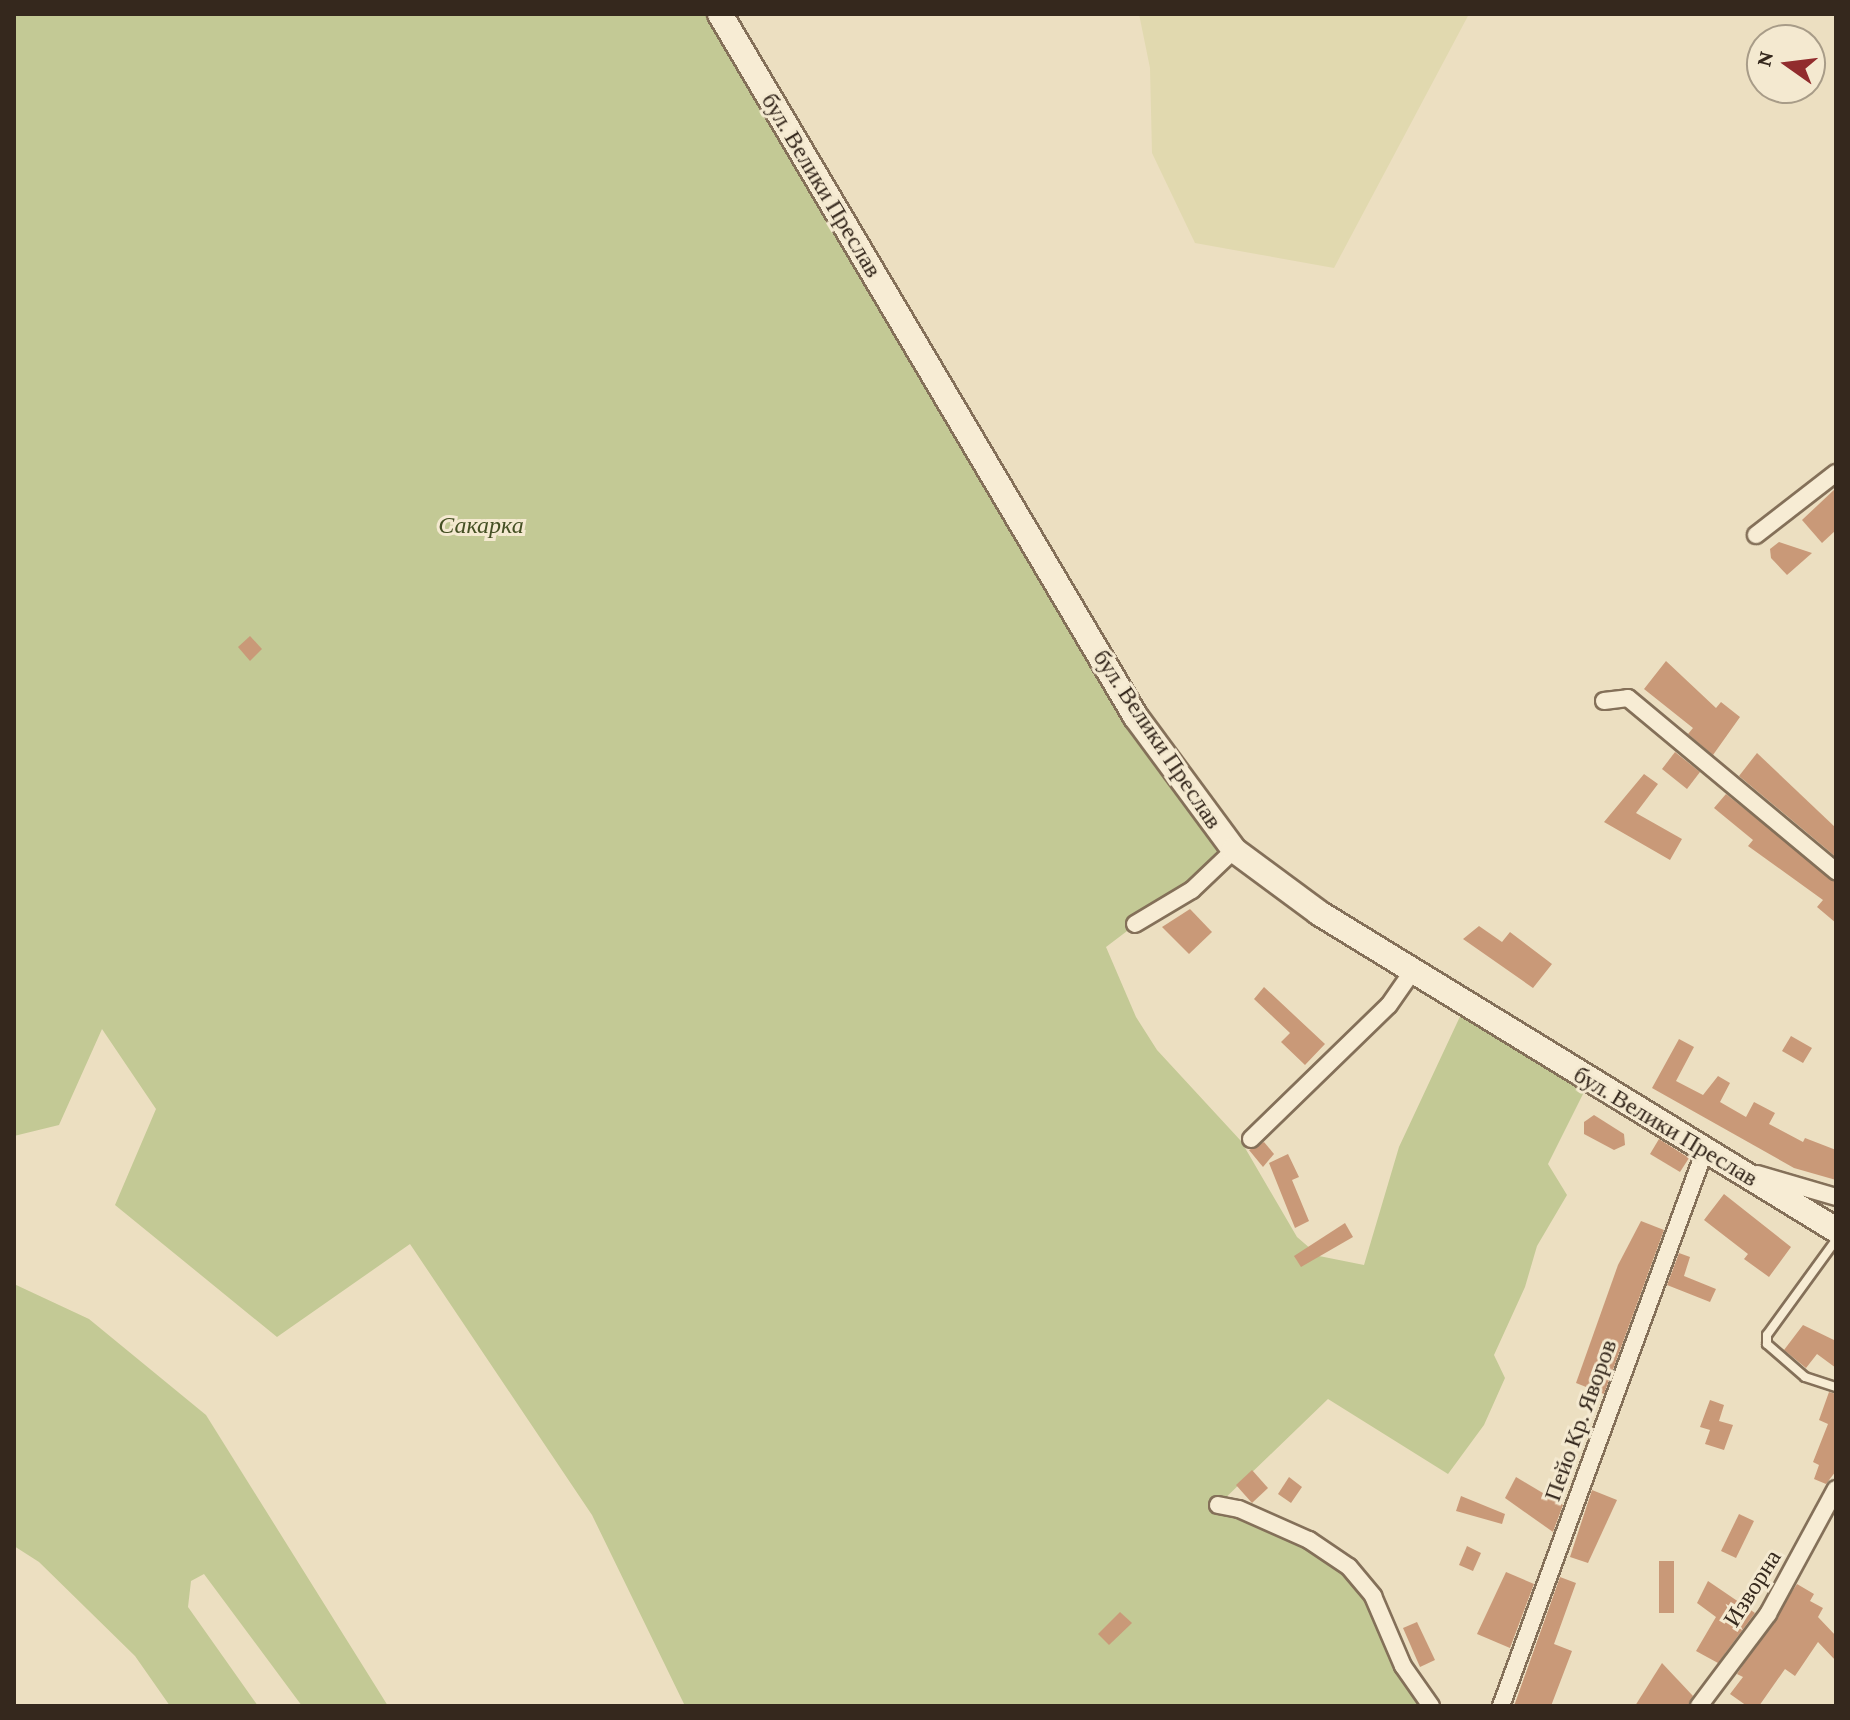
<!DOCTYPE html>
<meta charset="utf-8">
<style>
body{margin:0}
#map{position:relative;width:1850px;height:1720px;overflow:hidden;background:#ecdfc1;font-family:"Crimson Pro",serif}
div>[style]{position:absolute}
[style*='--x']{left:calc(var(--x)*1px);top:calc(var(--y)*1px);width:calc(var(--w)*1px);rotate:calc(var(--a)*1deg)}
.farmland>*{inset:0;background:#e1d9af}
.green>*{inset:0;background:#c3c995}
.building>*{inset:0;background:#c99978}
.roads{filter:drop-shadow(2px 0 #847059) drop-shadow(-2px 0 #847059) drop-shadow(0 2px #847059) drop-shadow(0 -2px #847059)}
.lane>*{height:8px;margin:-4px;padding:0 4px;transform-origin:4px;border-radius:4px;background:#f7ecd4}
.street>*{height:16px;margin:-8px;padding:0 8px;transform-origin:8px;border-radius:8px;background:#f7ecd4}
.secondary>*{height:24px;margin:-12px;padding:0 12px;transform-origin:12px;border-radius:12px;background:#f7ecd4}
span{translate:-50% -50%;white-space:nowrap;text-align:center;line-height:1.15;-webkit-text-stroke:6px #f4e9d0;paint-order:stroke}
.street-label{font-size:24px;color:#35281d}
.park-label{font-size:24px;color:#455024;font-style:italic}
.frame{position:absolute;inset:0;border:16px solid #35281d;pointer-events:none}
.north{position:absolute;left:1746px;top:24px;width:80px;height:80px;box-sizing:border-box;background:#f4e9d0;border:2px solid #a89c88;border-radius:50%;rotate:284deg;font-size:22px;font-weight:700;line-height:32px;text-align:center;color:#35281d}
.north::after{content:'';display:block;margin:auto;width:28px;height:36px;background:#912c2d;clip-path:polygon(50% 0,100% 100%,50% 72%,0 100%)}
</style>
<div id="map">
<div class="farmland">
<i style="clip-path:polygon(1139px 14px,1469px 14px,1334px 268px,1195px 243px,1152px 153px,1150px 68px)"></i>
</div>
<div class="green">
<i style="clip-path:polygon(14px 14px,720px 14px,1136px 717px,1234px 850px,1106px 947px,1136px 1017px,1157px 1050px,1241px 1141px,1297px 1237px,1319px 1256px,1364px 1265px,1399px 1147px,1464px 1008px,1586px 1088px,1548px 1164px,1567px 1195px,1537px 1246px,1525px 1287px,1494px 1355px,1505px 1378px,1484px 1425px,1448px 1474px,1328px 1399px,1218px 1505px,1349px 1567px,1431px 1706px,685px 1706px,592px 1515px,410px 1244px,277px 1337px,115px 1205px,156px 1109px,102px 1029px,59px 1125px,14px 1136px)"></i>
<i style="clip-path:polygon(14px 1284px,89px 1319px,206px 1415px,388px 1706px,302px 1706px,204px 1574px,191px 1581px,188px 1607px,258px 1706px,170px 1706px,135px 1656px,39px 1562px,14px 1546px)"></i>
</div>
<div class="building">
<i style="clip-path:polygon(1836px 488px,1836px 530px,1822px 543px,1802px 520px)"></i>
<i style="clip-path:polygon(1779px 542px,1812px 553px,1787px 575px,1771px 558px,1770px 549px)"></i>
<i style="clip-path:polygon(250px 636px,262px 649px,250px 661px,238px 647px)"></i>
<i style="clip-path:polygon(1666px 661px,1716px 708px,1721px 702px,1740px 717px,1713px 755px,1688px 734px,1693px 728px,1644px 689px)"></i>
<i style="clip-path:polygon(1675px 752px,1700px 772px,1687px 789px,1662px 769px)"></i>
<i style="clip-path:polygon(1757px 753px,1836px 828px,1836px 857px,1739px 776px)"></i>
<i style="clip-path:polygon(1644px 774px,1658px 784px,1636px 813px,1682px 839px,1670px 860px,1604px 822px)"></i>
<i style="clip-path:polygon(1726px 794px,1836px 882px,1836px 923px,1817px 907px,1823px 900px,1748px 846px,1753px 840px,1714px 808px)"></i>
<i style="clip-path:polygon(1190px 909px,1212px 932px,1189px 954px,1162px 927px)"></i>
<i style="clip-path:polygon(1479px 926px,1502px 942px,1510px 932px,1552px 964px,1533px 988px,1463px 939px)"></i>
<i style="clip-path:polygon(1264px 987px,1325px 1044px,1305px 1065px,1281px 1042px,1290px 1033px,1254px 999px)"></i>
<i style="clip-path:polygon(1791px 1036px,1812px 1048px,1803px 1063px,1782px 1051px)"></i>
<i style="clip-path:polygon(1679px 1039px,1694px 1047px,1676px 1081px,1703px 1095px,1718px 1076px,1730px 1083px,1720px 1102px,1746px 1117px,1754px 1102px,1775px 1113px,1769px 1124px,1803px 1142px,1805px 1138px,1836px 1150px,1836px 1180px,1794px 1168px,1652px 1088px)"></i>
<i style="clip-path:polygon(1594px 1115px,1624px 1134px,1625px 1145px,1614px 1150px,1584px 1134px,1584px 1122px)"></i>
<i style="clip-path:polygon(1659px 1139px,1689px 1158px,1680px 1172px,1650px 1154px)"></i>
<i style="clip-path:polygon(1264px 1142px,1274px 1154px,1263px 1167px,1249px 1150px)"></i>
<i style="clip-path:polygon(1288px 1154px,1299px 1177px,1292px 1180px,1309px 1221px,1295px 1228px,1269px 1163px)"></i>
<i style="clip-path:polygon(1724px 1194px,1791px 1247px,1769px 1277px,1744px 1259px,1748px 1254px,1704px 1220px)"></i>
<i style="clip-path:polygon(1641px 1221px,1664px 1230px,1604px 1394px,1576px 1383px,1618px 1265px)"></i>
<i style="clip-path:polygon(1345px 1223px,1353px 1237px,1301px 1267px,1294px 1256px)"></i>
<i style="clip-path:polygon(1679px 1253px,1690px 1257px,1684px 1276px,1716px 1289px,1710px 1302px,1667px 1285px)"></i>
<i style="clip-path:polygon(1803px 1325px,1836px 1341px,1836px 1368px,1817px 1354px,1806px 1368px,1784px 1350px)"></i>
<i style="clip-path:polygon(1829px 1392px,1836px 1394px,1836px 1471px,1826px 1484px,1814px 1479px,1819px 1465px,1813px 1462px,1828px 1424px,1819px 1420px)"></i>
<i style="clip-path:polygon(1710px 1400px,1724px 1405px,1719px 1421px,1733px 1425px,1724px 1450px,1705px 1444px,1710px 1430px,1700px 1427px)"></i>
<i style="clip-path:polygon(1252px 1470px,1268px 1488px,1252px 1503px,1236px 1485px)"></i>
<i style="clip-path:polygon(1289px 1477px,1302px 1487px,1291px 1503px,1278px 1494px)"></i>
<i style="clip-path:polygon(1516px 1477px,1563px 1505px,1553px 1532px,1505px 1498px)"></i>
<i style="clip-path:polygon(1592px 1490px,1617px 1500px,1588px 1563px,1570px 1557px)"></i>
<i style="clip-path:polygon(1461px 1496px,1505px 1514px,1502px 1524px,1456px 1511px)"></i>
<i style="clip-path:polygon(1739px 1514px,1754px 1521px,1736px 1558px,1721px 1551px)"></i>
<i style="clip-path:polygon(1467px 1546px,1481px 1553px,1473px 1571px,1459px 1565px)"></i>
<i style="clip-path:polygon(1659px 1561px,1674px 1561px,1674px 1613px,1659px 1613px)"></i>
<i style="clip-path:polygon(1506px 1572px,1534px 1584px,1510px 1648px,1477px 1634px)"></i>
<i style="clip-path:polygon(1560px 1577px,1576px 1583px,1554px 1644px,1572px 1651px,1551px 1706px,1514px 1706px)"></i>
<i style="clip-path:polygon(1708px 1581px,1755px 1613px,1718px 1663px,1696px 1651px,1716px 1617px,1697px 1603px)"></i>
<i style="clip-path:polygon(1797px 1584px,1814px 1594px,1810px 1601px,1823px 1608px,1818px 1617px,1836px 1636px,1836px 1661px,1818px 1642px,1795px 1676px,1785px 1669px,1759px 1706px,1747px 1706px,1730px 1694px,1743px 1677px,1737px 1674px)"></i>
<i style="clip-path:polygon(1120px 1612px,1132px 1623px,1109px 1645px,1098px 1634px)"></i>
<i style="clip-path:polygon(1417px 1622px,1435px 1660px,1420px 1667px,1403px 1628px)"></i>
<i style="clip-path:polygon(1662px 1663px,1693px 1696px,1688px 1705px,1635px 1706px)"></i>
</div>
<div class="roads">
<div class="lane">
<i style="--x:1836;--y:1240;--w:117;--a:126"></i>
<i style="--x:1767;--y:1335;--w:9;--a:90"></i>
<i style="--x:1767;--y:1344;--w:50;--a:41"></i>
<i style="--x:1805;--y:1377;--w:33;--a:18"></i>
</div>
<div class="street">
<i style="--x:1756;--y:535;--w:101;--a:-37.8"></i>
<i style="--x:1604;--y:701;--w:24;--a:-7"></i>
<i style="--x:1628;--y:698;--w:271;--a:39.8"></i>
<i style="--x:1135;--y:924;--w:66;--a:-30.8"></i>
<i style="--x:1192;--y:890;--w:58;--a:-43.6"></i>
<i style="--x:1251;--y:1139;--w:192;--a:-44.2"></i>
<i style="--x:1389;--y:1005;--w:44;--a:-55.2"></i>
<i style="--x:1757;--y:1174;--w:82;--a:16.2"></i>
<i style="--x:1218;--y:1505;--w:21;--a:11"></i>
<i style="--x:1239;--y:1509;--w:77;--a:23.9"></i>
<i style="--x:1309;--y:1540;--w:48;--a:34"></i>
<i style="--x:1349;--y:1567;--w:38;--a:50"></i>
<i style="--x:1373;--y:1596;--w:76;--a:66.8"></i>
<i style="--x:1403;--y:1666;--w:49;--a:55"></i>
<i style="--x:1501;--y:1706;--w:592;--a:-69.85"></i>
<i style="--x:1699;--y:1706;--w:115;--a:-53.1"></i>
<i style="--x:1768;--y:1614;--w:142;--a:-61.5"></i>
</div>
<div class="secondary">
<i style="--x:720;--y:14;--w:817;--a:59.39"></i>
<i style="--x:1136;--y:717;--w:165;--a:53.6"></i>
<i style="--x:1234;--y:850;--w:106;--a:36.5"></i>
<i style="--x:1319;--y:913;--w:606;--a:31.51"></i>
</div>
</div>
<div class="street-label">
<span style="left:822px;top:185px;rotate:59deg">бул. Велики Преслав</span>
<span style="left:1158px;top:739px;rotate:56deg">бул. Велики Преслав</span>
<span style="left:1666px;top:1126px;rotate:31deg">бул. Велики Преслав</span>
<span style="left:1580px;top:1420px;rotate:-70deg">Пейо Кр. Яворов</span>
<span style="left:1752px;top:1588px;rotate:-58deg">Изворна</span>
</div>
<div class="park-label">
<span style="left:481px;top:525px">Сакарка</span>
</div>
<div class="frame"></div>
<div class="north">N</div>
</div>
